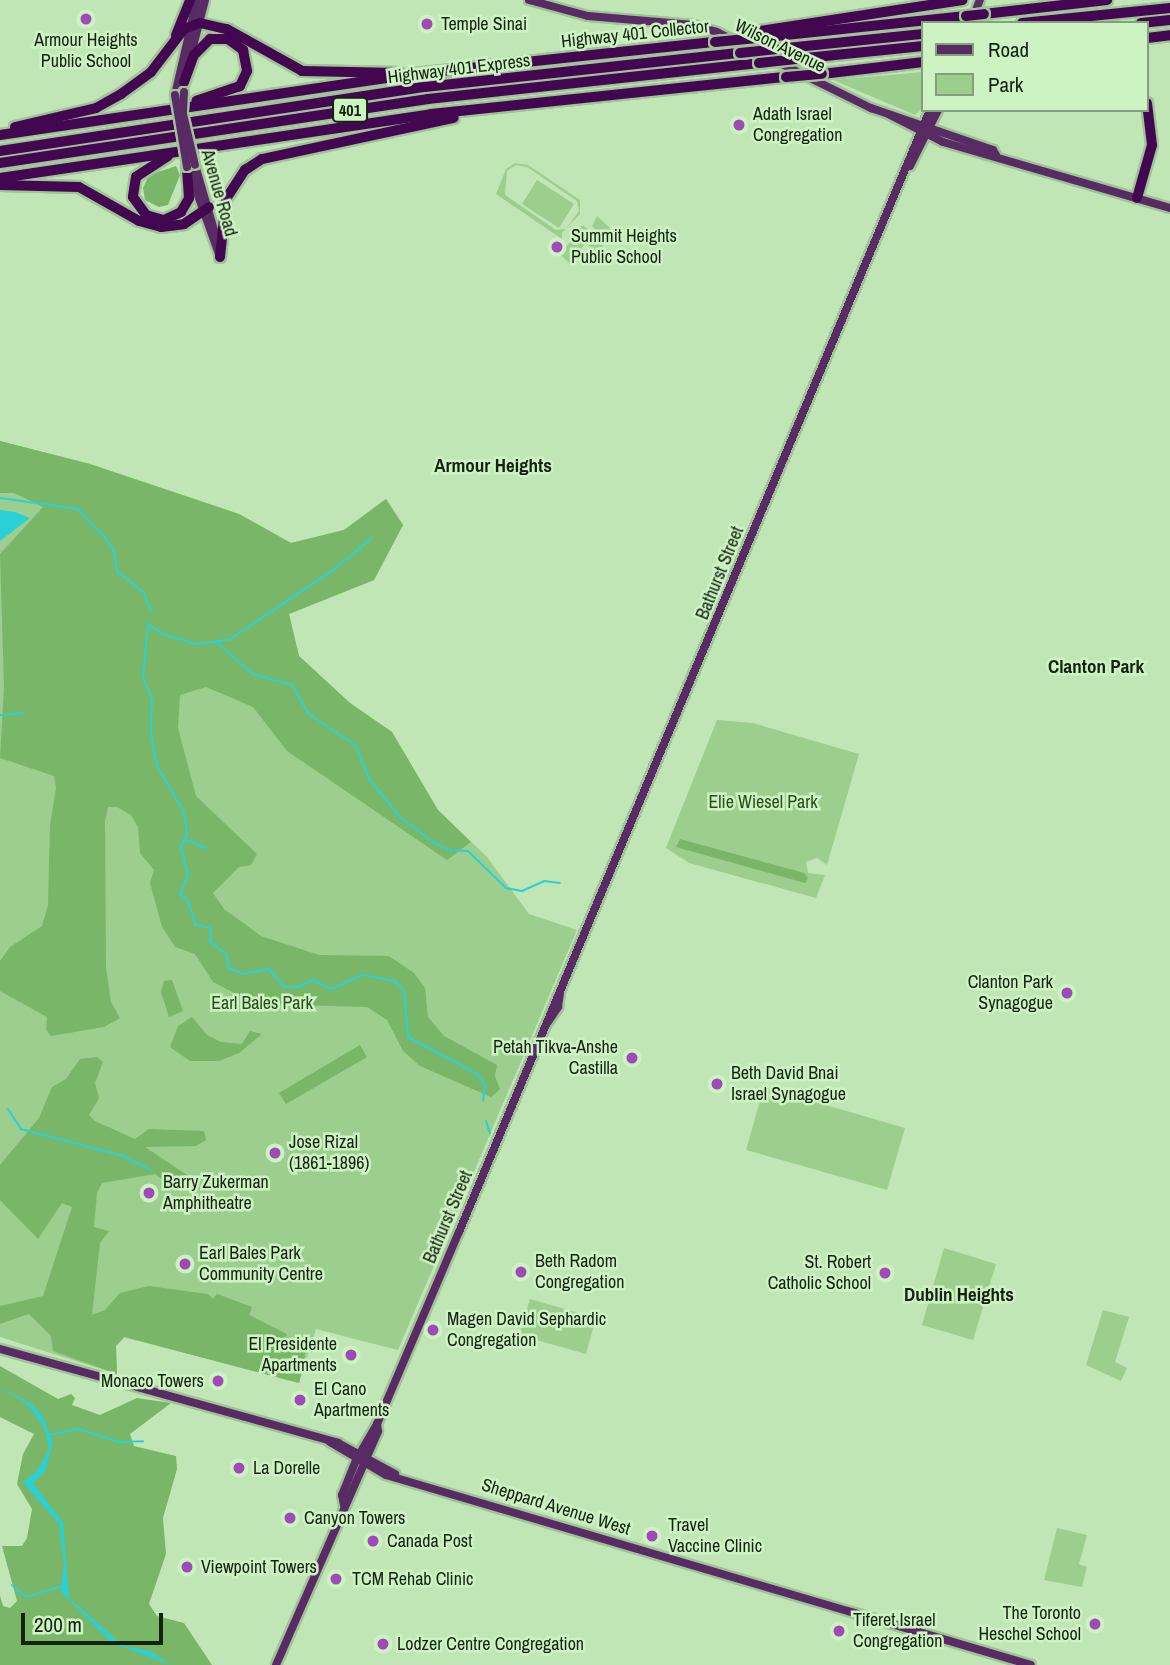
<!DOCTYPE html>
<style>
body{margin:0}
#map{position:relative;width:1170px;height:1665px;overflow:hidden;background:#c0e6b6;font-family:"Archivo Narrow",sans-serif}
div>[style]{position:absolute}
[style*='--x']{left:calc(var(--x)*1px);top:calc(var(--y)*1px);width:calc(var(--w)*1px);rotate:calc(var(--a)*1deg)}
.green>*{inset:0;background:#9cce8e}
.forest>*{inset:0;background:#79b667}
.water>*{inset:0;background:#29d1d7}
.stream>*{height:2px;margin:-1px;padding:0 1px;transform-origin:1px;border-radius:1px;background:#29d1d7}
.roads{filter:drop-shadow(2px 0 #a1c398) drop-shadow(-2px 0 #a1c398) drop-shadow(0 2px #a1c398) drop-shadow(0 -2px #a1c398)}
.major>*{height:8px;margin:-4px;padding:0 4px;transform-origin:4px;border-radius:4px;background:#592b65}
.highway>*{height:10px;margin:-5px;padding:0 5px;transform-origin:5px;border-radius:5px;background:#430751}
.bridges{filter:drop-shadow(2px 0 #a1c398) drop-shadow(-2px 0 #a1c398) drop-shadow(0 2px #a1c398) drop-shadow(0 -2px #a1c398)}
.major-bridge>*{height:8px;margin:-4px;padding:0 4px;transform-origin:4px;border-radius:4px;background:#592b65}
.highway-bridge>*{height:10px;margin:-5px;padding:0 5px;transform-origin:5px;border-radius:5px;background:#430751}
.dots>*{width:19px;height:19px;translate:-50% -50%;box-sizing:border-box;border:4px solid #cdf3c3;border-radius:50%}
span{translate:-50% -50%;white-space:nowrap;text-align:center;line-height:1.15;-webkit-text-stroke:5px #cdf3c3;paint-order:stroke}
.shield-label span{padding:2px 5px;background:#cdf3c3;border:2px solid;border-radius:5px;-webkit-text-stroke-width:0}
.shield-label{font-size:16px;color:#142210;font-weight:700}
.poi-label{font-size:18px;color:#142210}
.left{translate:0 -50%;text-align:left}
.right{translate:-100% -50%;text-align:right}
.street-label{font-size:18px;color:#142210}
.park-label{font-size:18px;color:#264e18}
.neighbourhood-label{font-size:19px;color:#142210;font-weight:700}
.legend{position:absolute;left:921px;top:21px;width:228px;height:91px;box-sizing:border-box;background:#cdf3c3;border:2px solid #839f7b;margin:0;padding:9px 12px;list-style:none;font-size:21px;color:#142210}
.legend li{display:flex;align-items:center;gap:14px;height:35px}
.legend b{width:35px;border:2px solid #839f7b}
.scale{position:absolute;left:21px;top:1613px;width:142px;height:32px;box-sizing:border-box;border:4px solid #142210;border-top:0;padding-left:9px;font-size:21px;line-height:24px;white-space:nowrap;color:#142210;-webkit-text-stroke:5px #cdf3c3;paint-order:stroke}
</style>
<div id="map">
<div class="green">
<i style="clip-path:polygon(923px 72px,923px 108px,915px 115px,833px 80px)"></i>
<i style="clip-path:polygon(evenodd,515px 163px,528px 165px,580px 200px,580px 214px,562px 233px,562px 239px,496px 194px,506px 169px,515px 163px,516px 165px,527px 167px,577px 201px,579px 211px,566px 229px,556px 230px,505px 195px,507px 171px,516px 165px)"></i>
<i style="clip-path:polygon(537px 180px,574px 204px,559px 228px,522px 204px)"></i>
<i style="clip-path:polygon(597px 216px,610px 228px,609px 242px,592px 226px)"></i>
<i style="clip-path:polygon(583px 225px,604px 244px,598px 252px,585px 243px,571px 265px,556px 250px,562px 242px,567px 246px)"></i>
<i style="clip-path:polygon(0 441px,90px 464px,239px 514px,291px 543px,344px 530px,386px 499px,403px 525px,374px 580px,289px 614px,299px 656px,350px 703px,392px 732px,438px 810px,487px 857px,529px 914px,577px 930px,398px 1350px,316px 1329px,299px 1383px,125px 1337px,116px 1346px,117px 1374px,0 1337px)"></i>
<i style="clip-path:polygon(717px 720px,753px 723px,859px 754px,827px 865px,817px 858px,806px 862px,808px 873px,825px 875px,816px 898px,689px 863px,666px 848px)"></i>
<i style="clip-path:polygon(764px 1087px,905px 1128px,887px 1190px,746px 1150px)"></i>
<i style="clip-path:polygon(944px 1248px,996px 1264px,973px 1340px,922px 1325px)"></i>
<i style="clip-path:polygon(530px 1299px,596px 1318px,586px 1354px,519px 1335px)"></i>
<i style="clip-path:polygon(1103px 1310px,1129px 1317px,1115px 1362px,1127px 1368px,1121px 1381px,1086px 1365px)"></i>
<i style="clip-path:polygon(1057px 1528px,1087px 1535px,1079px 1564px,1087px 1567px,1082px 1587px,1044px 1580px)"></i>
</div>
<div class="forest">
<i style="clip-path:polygon(176px 166px,180px 175px,168px 205px,159px 207px,145px 200px,143px 188px,149px 175px)"></i>
<i style="clip-path:polygon(0 441px,90px 464px,239px 514px,291px 543px,344px 530px,386px 499px,403px 525px,374px 580px,289px 614px,299px 656px,350px 703px,392px 732px,438px 810px,471px 842px,447px 860px,287px 751px,253px 707px,206px 687px,180px 695px,178px 728px,196px 796px,257px 854px,251px 865px,239px 867px,213px 893px,224px 909px,261px 936px,319px 955px,389px 956px,414px 973px,425px 988px,428px 1017px,444px 1036px,497px 1065px,495px 1076px,500px 1089px,491px 1097px,420px 1066px,403px 1051px,387px 1020px,367px 1007px,256px 1004px,213px 982px,195px 954px,175px 947px,162px 927px,150px 883px,154px 870px,140px 853px,138px 827px,131px 815px,117px 807px,108px 807px,105px 821px,106px 967px,111px 1002px,120px 1018px,104px 1027px,51px 1036px,46px 1030px,47px 1017px,0 991px,0 961px,10px 947px,42px 926px,48px 905px,50px 825px,56px 788px,54px 776px,0 758px,4px 687px,0 554px,43px 507px,14px 493px,0 493px)"></i>
<i style="clip-path:polygon(680px 839px,804px 873px,808px 878px,805px 883px,676px 847px)"></i>
<i style="clip-path:polygon(172px 980px,183px 1011px,169px 1017px,161px 992px,164px 981px)"></i>
<i style="clip-path:polygon(192px 1017px,207px 1035px,221px 1042px,242px 1044px,250px 1031px,262px 1034px,239px 1053px,219px 1061px,190px 1061px,170px 1047px,178px 1026px)"></i>
<i style="clip-path:polygon(360px 1045px,367px 1057px,286px 1104px,279px 1093px)"></i>
<i style="clip-path:polygon(97px 1057px,103px 1062px,95px 1083px,99px 1098px,89px 1115px,95px 1121px,135px 1139px,149px 1129px,204px 1131px,206px 1140px,196px 1146px,145px 1147px,187px 1175px,190px 1179px,184px 1187px,174px 1189px,155px 1174px,102px 1183px,97px 1193px,94px 1227px,109px 1231px,100px 1243px,92px 1315px,105px 1310px,120px 1293px,149px 1286px,208px 1294px,213px 1299px,217px 1294px,252px 1307px,249px 1315px,287px 1334px,285px 1343px,307px 1346px,299px 1383px,124px 1337px,116px 1346px,117px 1374px,53px 1351px,51px 1336px,29px 1314px,0 1324px,0 1306px,43px 1296px,72px 1207px,62px 1203px,38px 1239px,0 1200px,0 1165px,39px 1118px,52px 1087px,66px 1079px,80px 1059px)"></i>
<i style="clip-path:polygon(0 1366px,58px 1399px,71px 1394px,75px 1398px,72px 1405px,100px 1415px,137px 1398px,171px 1403px,130px 1434px,134px 1446px,176px 1456px,177px 1469px,163px 1518px,166px 1554px,149px 1604px,157px 1616px,184px 1623px,212px 1665px,0 1665px,0 1596px,3px 1606px,10px 1608px,17px 1601px,2px 1546px,22px 1546px,27px 1538px,32px 1509px,17px 1484px,23px 1454px,34px 1434px,0 1417px)"></i>
</div>
<div class="water">
<i style="clip-path:polygon(0 510px,15px 512px,30px 518px,0 541px)"></i>
<i style="clip-path:polygon(0 1387px,32px 1404px,43px 1417px,53px 1442px,45px 1471px,33px 1483px,63px 1523px,69px 1598px,124px 1646px,150px 1651px,171px 1665px,112px 1643px,61px 1592px,64px 1564px,59px 1524px,23px 1482px,37px 1471px,49px 1450px,45px 1429px,28px 1405px)"></i>
</div>
<div class="stream">
<i style="--x:0;--y:498;--w:79;--a:8"></i>
<i style="--x:78;--y:509;--w:41;--a:47"></i>
<i style="--x:106;--y:539;--w:14;--a:56"></i>
<i style="--x:114;--y:551;--w:20;--a:81"></i>
<i style="--x:117;--y:571;--w:35;--a:39"></i>
<i style="--x:144;--y:593;--w:19;--a:69"></i>
<i style="--x:147;--y:623;--w:19;--a:35"></i>
<i style="--x:163;--y:634;--w:34;--a:17"></i>
<i style="--x:195;--y:644;--w:34;--a:-7"></i>
<i style="--x:229;--y:640;--w:129;--a:-33.9"></i>
<i style="--x:336;--y:568;--w:48;--a:-40"></i>
<i style="--x:148;--y:626;--w:51;--a:95.6"></i>
<i style="--x:143;--y:677;--w:26;--a:69"></i>
<i style="--x:152;--y:701;--w:32;--a:92"></i>
<i style="--x:151;--y:733;--w:34;--a:80"></i>
<i style="--x:157;--y:766;--w:53;--a:59.6"></i>
<i style="--x:184;--y:812;--w:21;--a:82"></i>
<i style="--x:187;--y:833;--w:15;--a:113"></i>
<i style="--x:181;--y:847;--w:29;--a:76"></i>
<i style="--x:188;--y:875;--w:21;--a:113"></i>
<i style="--x:180;--y:894;--w:11;--a:41"></i>
<i style="--x:188;--y:901;--w:25;--a:72"></i>
<i style="--x:196;--y:925;--w:15;--a:11"></i>
<i style="--x:211;--y:928;--w:13;--a:94"></i>
<i style="--x:210;--y:941;--w:23;--a:41"></i>
<i style="--x:227;--y:956;--w:12;--a:81"></i>
<i style="--x:229;--y:968;--w:15;--a:23"></i>
<i style="--x:243;--y:974;--w:26;--a:-11"></i>
<i style="--x:269;--y:969;--w:23;--a:50"></i>
<i style="--x:284;--y:987;--w:14;--a:0"></i>
<i style="--x:298;--y:987;--w:17;--a:-25"></i>
<i style="--x:313;--y:980;--w:20;--a:27"></i>
<i style="--x:331;--y:989;--w:35;--a:-24"></i>
<i style="--x:363;--y:975;--w:32;--a:11"></i>
<i style="--x:394;--y:981;--w:13;--a:42"></i>
<i style="--x:404;--y:990;--w:47;--a:85.1"></i>
<i style="--x:408;--y:1037;--w:77;--a:27.9"></i>
<i style="--x:476;--y:1073;--w:14;--a:51"></i>
<i style="--x:485;--y:1084;--w:17;--a:97"></i>
<i style="--x:217;--y:643;--w:48;--a:40.7"></i>
<i style="--x:253;--y:674;--w:41;--a:15.8"></i>
<i style="--x:292;--y:685;--w:34;--a:60"></i>
<i style="--x:309;--y:714;--w:57;--a:34.2"></i>
<i style="--x:356;--y:746;--w:35;--a:68"></i>
<i style="--x:369;--y:779;--w:49;--a:50.8"></i>
<i style="--x:400;--y:817;--w:41;--a:37.1"></i>
<i style="--x:433;--y:842;--w:18;--a:27"></i>
<i style="--x:449;--y:850;--w:19;--a:3"></i>
<i style="--x:468;--y:851;--w:53;--a:44.2"></i>
<i style="--x:506;--y:888;--w:16;--a:11"></i>
<i style="--x:522;--y:891;--w:24;--a:-24"></i>
<i style="--x:544;--y:881;--w:16;--a:7"></i>
<i style="--x:0;--y:715;--w:24;--a:-5"></i>
<i style="--x:185;--y:839;--w:23;--a:23"></i>
<i style="--x:8;--y:1109;--w:24;--a:57"></i>
<i style="--x:21;--y:1129;--w:106;--a:14.8"></i>
<i style="--x:123;--y:1156;--w:31;--a:27"></i>
<i style="--x:486;--y:1121;--w:13;--a:72"></i>
<i style="--x:49;--y:1435;--w:30;--a:-12"></i>
<i style="--x:78;--y:1429;--w:43;--a:17.6"></i>
<i style="--x:119;--y:1442;--w:24;--a:-2"></i>
<i style="--x:12;--y:1585;--w:18;--a:41"></i>
<i style="--x:26;--y:1597;--w:39;--a:-17"></i>
</div>
<div class="roads">
<div class="major">
<i style="--x:529;--y:0;--w:61;--a:15.2"></i>
<i style="--x:588;--y:16;--w:106;--a:4.9"></i>
<i style="--x:694;--y:25;--w:24;--a:17"></i>
<i style="--x:717;--y:32;--w:172;--a:26.3"></i>
<i style="--x:871;--y:108;--w:129;--a:19"></i>
<i style="--x:993;--y:150;--w:6;--a:59"></i>
<i style="--x:971;--y:23;--w:25;--a:-69"></i>
<i style="--x:190;--y:58;--w:60;--a:-75.5"></i>
<i style="--x:175;--y:95;--w:98;--a:-77"></i>
<i style="--x:890;--y:115;--w:59;--a:27"></i>
<i style="--x:943;--y:142;--w:236;--a:16.2"></i>
<i style="--x:195;--y:165;--w:85;--a:73.7"></i>
<i style="--x:910;--y:166;--w:63;--a:-63.4"></i>
<i style="--x:190;--y:173;--w:89;--a:70.3"></i>
<i style="--x:548;--y:1022;--w:18;--a:-56"></i>
<i style="--x:558;--y:1007;--w:14;--a:-82"></i>
<i style="--x:0;--y:1349;--w:351;--a:15.5"></i>
<i style="--x:338;--y:1443;--w:65;--a:28.5"></i>
<i style="--x:330;--y:1442;--w:65;--a:30.5"></i>
<i style="--x:386;--y:1475;--w:672;--a:16.41"></i>
<i style="--x:344;--y:1505;--w:10;--a:-101"></i>
<i style="--x:342;--y:1495;--w:38;--a:-68"></i>
<i style="--x:356;--y:1460;--w:42;--a:-59.7"></i>
<i style="--x:377;--y:1424;--w:209;--a:-66.9"></i>
<i style="--x:459;--y:1232;--w:1217;--a:-67.23"></i>
<i style="--x:276;--y:1665;--w:255;--a:-66.4"></i>
<i style="--x:378;--y:1431;--w:7;--a:-98"></i>
</div>
<div class="highway">
<i style="--x:984;--y:14;--w:124;--a:-6.5"></i>
<i style="--x:1022;--y:23;--w:149;--a:-5.8"></i>
<i style="--x:1141;--y:23;--w:29;--a:-6"></i>
<i style="--x:747;--y:33;--w:218;--a:-8.7"></i>
<i style="--x:176;--y:35;--w:38;--a:-68"></i>
<i style="--x:757;--y:38;--w:210;--a:-6"></i>
<i style="--x:1147;--y:38;--w:23;--a:-7"></i>
<i style="--x:777;--y:49;--w:147;--a:-5.9"></i>
<i style="--x:796;--y:59;--w:128;--a:-5.8"></i>
<i style="--x:822;--y:74;--w:102;--a:-6.8"></i>
<i style="--x:184;--y:82;--w:29;--a:-70"></i>
<i style="--x:194;--y:55;--w:23;--a:-45"></i>
<i style="--x:210;--y:39;--w:18;--a:0"></i>
<i style="--x:228;--y:39;--w:19;--a:36"></i>
<i style="--x:243;--y:50;--w:21;--a:79"></i>
<i style="--x:247;--y:71;--w:17;--a:115"></i>
<i style="--x:240;--y:86;--w:46;--a:161.2"></i>
<i style="--x:15;--y:127;--w:83;--a:-13.2"></i>
<i style="--x:96;--y:108;--w:29;--a:-29"></i>
<i style="--x:121;--y:94;--w:37;--a:-36"></i>
<i style="--x:151;--y:72;--w:54;--a:-52.5"></i>
<i style="--x:184;--y:29;--w:17;--a:-21"></i>
<i style="--x:200;--y:23;--w:28;--a:13"></i>
<i style="--x:227;--y:29;--w:86;--a:29.2"></i>
<i style="--x:302;--y:71;--w:97;--a:1.2"></i>
<i style="--x:0;--y:135;--w:418;--a:-8.4"></i>
<i style="--x:414;--y:74;--w:303;--a:-6.1"></i>
<i style="--x:0;--y:151;--w:430;--a:-8.6"></i>
<i style="--x:425;--y:87;--w:317;--a:-6.2"></i>
<i style="--x:168;--y:156;--w:38;--a:147"></i>
<i style="--x:136;--y:177;--w:20;--a:99"></i>
<i style="--x:133;--y:197;--w:22;--a:54"></i>
<i style="--x:146;--y:215;--w:19;--a:16"></i>
<i style="--x:164;--y:220;--w:19;--a:-25"></i>
<i style="--x:181;--y:212;--w:16;--a:-60"></i>
<i style="--x:189;--y:198;--w:31;--a:-94"></i>
<i style="--x:0;--y:163;--w:433;--a:-8.5"></i>
<i style="--x:428;--y:99;--w:333;--a:-6.2"></i>
<i style="--x:0;--y:178;--w:436;--a:-8.4"></i>
<i style="--x:431;--y:114;--w:357;--a:-6"></i>
<i style="--x:0;--y:185;--w:79;--a:1.5"></i>
<i style="--x:79;--y:187;--w:69;--a:29.5"></i>
<i style="--x:139;--y:221;--w:23;--a:15"></i>
<i style="--x:161;--y:227;--w:23;--a:-7"></i>
<i style="--x:184;--y:224;--w:30;--a:-34"></i>
<i style="--x:1137;--y:198;--w:55;--a:-74.2"></i>
<i style="--x:1152;--y:145;--w:42;--a:-96.8"></i>
<i style="--x:220;--y:257;--w:58;--a:-84.1"></i>
<i style="--x:226;--y:199;--w:35;--a:-57"></i>
<i style="--x:245;--y:170;--w:20;--a:-33"></i>
<i style="--x:262;--y:159;--w:196;--a:-12.1"></i>
</div>
</div>
<div class="bridges">
<div class="major-bridge">
<i style="--x:184;--y:92;--w:22;--a:93"></i>
<i style="--x:183;--y:114;--w:52;--a:76.8"></i>
<i style="--x:175;--y:95;--w:73;--a:80.5"></i>
</div>
<div class="highway-bridge">
<i style="--x:966;--y:16;--w:18;--a:-6"></i>
<i style="--x:715;--y:42;--w:42;--a:-5.4"></i>
<i style="--x:740;--y:53;--w:37;--a:-6"></i>
<i style="--x:759;--y:63;--w:37;--a:-6"></i>
<i style="--x:786;--y:77;--w:36;--a:-5"></i>
</div>
</div>
<div class="dots">
<i style="left:86px;top:19px;background:#a04ab7"></i>
<i style="left:427px;top:24px;background:#a04ab7"></i>
<i style="left:739px;top:125px;background:#a04ab7"></i>
<i style="left:557px;top:247px;background:#a04ab7"></i>
<i style="left:1067px;top:993px;background:#a04ab7"></i>
<i style="left:632px;top:1058px;background:#a04ab7"></i>
<i style="left:717px;top:1084px;background:#a04ab7"></i>
<i style="left:275px;top:1153px;background:#a04ab7"></i>
<i style="left:149px;top:1193px;background:#a04ab7"></i>
<i style="left:185px;top:1264px;background:#a04ab7"></i>
<i style="left:521px;top:1272px;background:#a04ab7"></i>
<i style="left:885px;top:1273px;background:#a04ab7"></i>
<i style="left:433px;top:1330px;background:#a04ab7"></i>
<i style="left:351px;top:1355px;background:#a04ab7"></i>
<i style="left:218px;top:1381px;background:#a04ab7"></i>
<i style="left:300px;top:1400px;background:#a04ab7"></i>
<i style="left:239px;top:1468px;background:#a04ab7"></i>
<i style="left:290px;top:1518px;background:#a04ab7"></i>
<i style="left:652px;top:1536px;background:#a04ab7"></i>
<i style="left:373px;top:1541px;background:#a04ab7"></i>
<i style="left:187px;top:1567px;background:#a04ab7"></i>
<i style="left:336px;top:1579px;background:#a04ab7"></i>
<i style="left:1095px;top:1624px;background:#a04ab7"></i>
<i style="left:839px;top:1631px;background:#a04ab7"></i>
<i style="left:383px;top:1644px;background:#a04ab7"></i>
</div>
<div class="shield-label">
<span style="left:350px;top:110px">401</span>
</div>
<div class="poi-label">
<span class="left" style="left:441px;top:24px">Temple Sinai</span>
<span style="left:86px;top:51px">Armour Heights<br>Public School</span>
<span class="left" style="left:753px;top:125px">Adath Israel<br>Congregation</span>
<span class="left" style="left:571px;top:247px">Summit Heights<br>Public School</span>
<span class="right" style="left:1053px;top:993px">Clanton Park<br>Synagogue</span>
<span class="right" style="left:618px;top:1058px">Petah Tikva-Anshe<br>Castilla</span>
<span class="left" style="left:731px;top:1084px">Beth David Bnai<br>Israel Synagogue</span>
<span class="left" style="left:289px;top:1153px">Jose Rizal<br>(1861-1896)</span>
<span class="left" style="left:163px;top:1193px">Barry Zukerman<br>Amphitheatre</span>
<span class="left" style="left:199px;top:1264px">Earl Bales Park<br>Community Centre</span>
<span class="left" style="left:535px;top:1272px">Beth Radom<br>Congregation</span>
<span class="right" style="left:871px;top:1273px">St. Robert<br>Catholic School</span>
<span class="left" style="left:447px;top:1330px">Magen David Sephardic<br>Congregation</span>
<span class="right" style="left:337px;top:1355px">El Presidente<br>Apartments</span>
<span class="right" style="left:204px;top:1381px">Monaco Towers</span>
<span class="left" style="left:314px;top:1400px">El Cano<br>Apartments</span>
<span class="left" style="left:253px;top:1468px">La Dorelle</span>
<span class="left" style="left:304px;top:1518px">Canyon Towers</span>
<span class="left" style="left:668px;top:1536px">Travel<br>Vaccine Clinic</span>
<span class="left" style="left:387px;top:1541px">Canada Post</span>
<span class="left" style="left:201px;top:1567px">Viewpoint Towers</span>
<span class="left" style="left:352px;top:1579px">TCM Rehab Clinic</span>
<span class="right" style="left:1081px;top:1624px">The Toronto<br>Heschel School</span>
<span class="left" style="left:853px;top:1631px">Tiferet Israel<br>Congregation</span>
<span class="left" style="left:397px;top:1644px">Lodzer Centre Congregation</span>
</div>
<div class="street-label">
<span style="left:635px;top:34px;rotate:-6deg">Highway 401 Collector</span>
<span style="left:780px;top:46px;rotate:26deg">Wilson Avenue</span>
<span style="left:459px;top:69px;rotate:-7deg">Highway 401 Express</span>
<span style="left:219px;top:193px;rotate:74deg">Avenue Road</span>
<span style="left:720px;top:573px;rotate:-68deg">Bathurst Street</span>
<span style="left:448px;top:1217px;rotate:-67deg">Bathurst Street</span>
<span style="left:556px;top:1507px;rotate:17deg">Sheppard Avenue West</span>
</div>
<div class="park-label">
<span style="left:763px;top:802px">Elie Wiesel Park</span>
<span style="left:262px;top:1003px">Earl Bales Park</span>
</div>
<div class="neighbourhood-label">
<span style="left:493px;top:466px">Armour Heights</span>
<span style="left:1096px;top:667px">Clanton Park</span>
<span style="left:959px;top:1295px">Dublin Heights</span>
</div>
<ul class="legend">
<li><b style="height:9px;background:#592b65"></b>Road</li>
<li><b style="height:19px;background:#9cce8e"></b>Park</li>
</ul>
<div class="scale">200 m</div>
</div>
